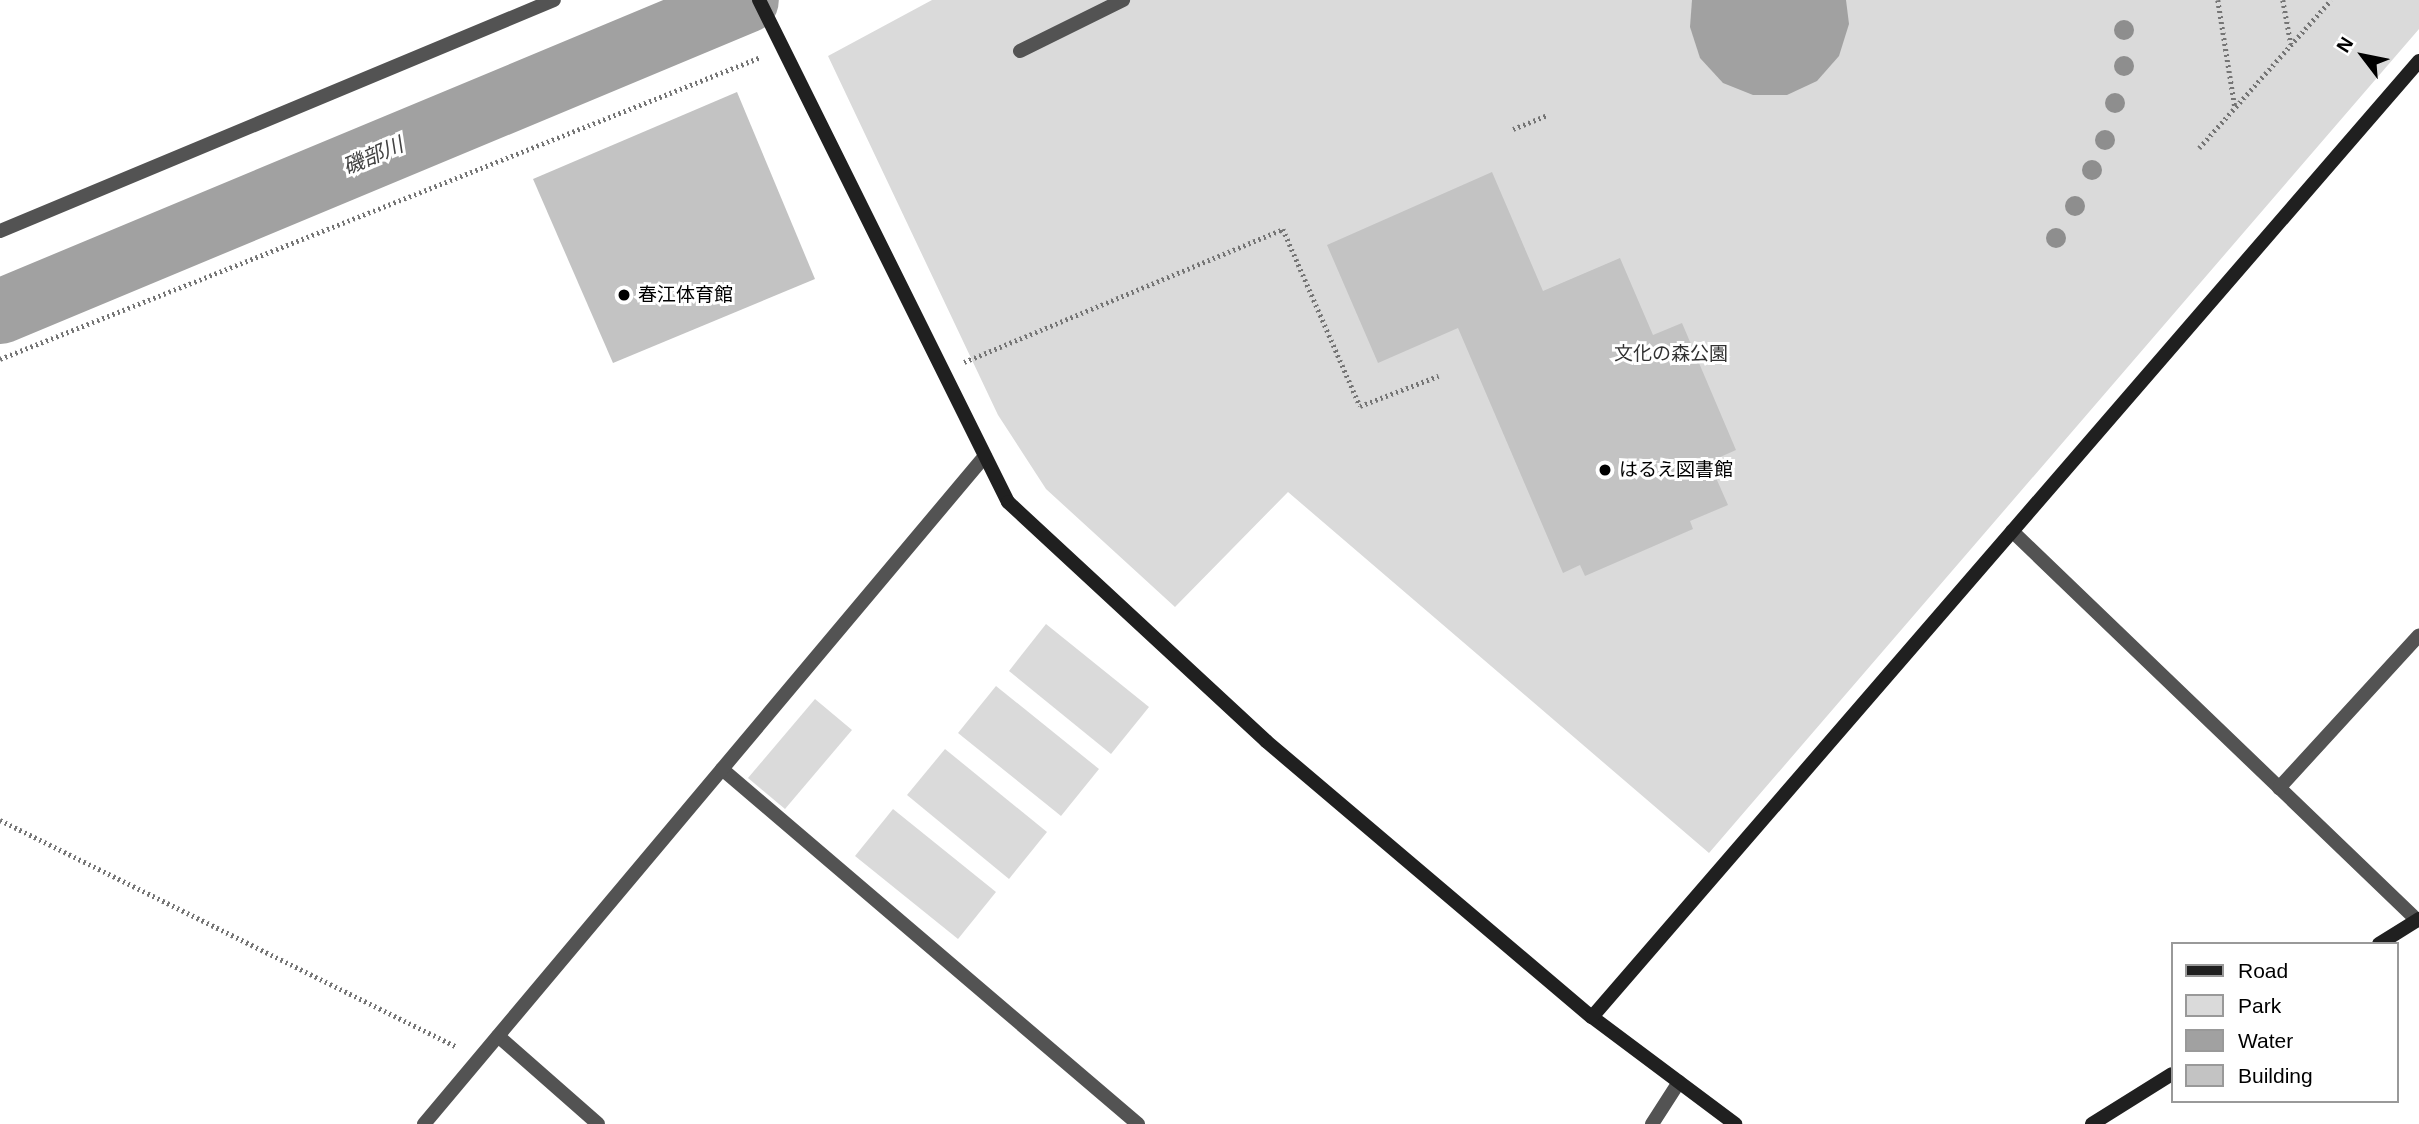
<!DOCTYPE html>
<meta charset="utf-8">
<style>
body{margin:0}
#map{position:relative;width:2419px;height:1124px;overflow:hidden;background:#fff;font-family:Arial,"Noto Sans JP",sans-serif}
div>[style]{position:absolute}
[style*='--x']{left:calc(var(--x)*1px);top:calc(var(--y)*1px);width:calc(var(--w)*1px);rotate:calc(var(--a)*1deg)}
.green>*{inset:0;background:#dadada}
.water>*{inset:0;background:#a1a1a1}
.river>*{height:65px;margin:-32.5px;padding:0 32.5px;transform-origin:32.5px;border-radius:32.5px;background:#a1a1a1}
.building>*{inset:0;background:#c3c3c3}
.path>*{height:4.5px;margin-top:-2.25px;transform-origin:0;background:repeating-linear-gradient(90deg,#757575 0 2px,transparent 0 5.5px)}
.lane>*{height:14px;margin:-7px;padding:0 7px;transform-origin:7px;border-radius:7px;background:#535353}
.street>*{height:14px;margin:-7px;padding:0 7px;transform-origin:7px;border-radius:7px;background:#535353}
.secondary>*{height:14px;margin:-7px;padding:0 7px;transform-origin:7px;border-radius:7px;background:#202020}
.trees>*{width:20px;height:20px;margin:-10px;border-radius:50%;background:#8e8e8e}
.dots>*{width:19px;height:19px;translate:-50% -50%;box-sizing:border-box;border:4px solid #fff;border-radius:50%}
span{translate:-50% -50%;white-space:nowrap;text-align:center;line-height:1.15;-webkit-text-stroke:6px #fff;paint-order:stroke}
.poi-label{font-size:19px;color:#000}
.left{translate:0 -50%;text-align:left}
.park-label{font-size:19px;color:#313131}
.water-label{font-size:21px;color:#424242;font-style:italic}
.legend{position:absolute;left:2171px;top:942px;width:228px;height:161px;box-sizing:border-box;background:#fff;border:2px solid #999;margin:0;padding:9px 12px;list-style:none;font-size:21px;color:#000}
.legend li{display:flex;align-items:center;gap:14px;height:35px}
.legend b{width:35px;border:2px solid #999}
.north{position:absolute;left:2328px;top:21px;width:70px;height:70px;-webkit-text-stroke:5px #fff;paint-order:stroke;rotate:302deg;font-size:19px;font-weight:700;line-height:28px;text-align:center;color:#000}
.north::after{content:'';display:block;margin:auto;width:24px;height:32px;background:#000;clip-path:polygon(50% 0,100% 100%,50% 72%,0 100%)}
</style>
<div id="map">
<div class="green">
<i style="clip-path:polygon(932px 0,2419px 0,2419px 29px,1709px 853px,1288px 492px,1175px 607px,1046px 489px,998px 415px,828px 56px)"></i>
<i style="clip-path:polygon(1046px 624px,1149px 707px,1111px 754px,1009px 671px)"></i>
<i style="clip-path:polygon(996px 686px,1099px 769px,1061px 816px,958px 733px)"></i>
<i style="clip-path:polygon(815px 699px,852px 730px,785px 809px,748px 778px)"></i>
<i style="clip-path:polygon(945px 749px,1047px 832px,1009px 879px,907px 795px)"></i>
<i style="clip-path:polygon(893px 809px,996px 892px,958px 939px,855px 856px)"></i>
</div>
<div class="water">
<i style="clip-path:polygon(1692px 0,1846px 0,1849px 24px,1839px 56px,1817px 81px,1787px 95px,1753px 95px,1723px 83px,1700px 58px,1690px 27px)"></i>
</div>
<div class="river">
<i style="--x:0;--y:311;--w:808;--a:-22.63"></i>
</div>
<div class="building">
<i style="clip-path:polygon(737px 92px,815px 279px,613px 363px,533px 179px)"></i>
<i style="clip-path:polygon(1492px 172px,1543px 291px,1620px 258px,1653px 335px,1682px 323px,1736px 450px,1709px 462px,1728px 505px,1690px 521px,1693px 529px,1585px 576px,1580px 565px,1563px 573px,1458px 328px,1378px 363px,1327px 245px)"></i>
</div>
<div class="path">
<i style="--x:2218;--y:0;--w:108;--a:81"></i>
<i style="--x:2283;--y:0;--w:45;--a:79.7"></i>
<i style="--x:1513;--y:129;--w:37;--a:-22"></i>
<i style="--x:2199;--y:148;--w:198;--a:-48.3"></i>
<i style="--x:0;--y:359;--w:819;--a:-21.65"></i>
<i style="--x:964;--y:362;--w:346;--a:-22.6"></i>
<i style="--x:1283;--y:229;--w:193;--a:66.5"></i>
<i style="--x:1360;--y:406;--w:84;--a:-21"></i>
<i style="--x:0;--y:820;--w:510;--a:26.41"></i>
</div>
<div class="lane">
<i style="--x:1020;--y:51;--w:115;--a:-26.3"></i>
</div>
<div class="street">
<i style="--x:0;--y:231;--w:600;--a:-22.63"></i>
<i style="--x:2012;--y:531;--w:562;--a:43.85"></i>
<i style="--x:722;--y:769;--w:547;--a:40.48"></i>
<i style="--x:2279;--y:788;--w:207;--a:-47.5"></i>
<i style="--x:498;--y:1036;--w:133;--a:41.3"></i>
<i style="--x:424;--y:1124;--w:872;--a:-49.98"></i>
<i style="--x:1652;--y:1124;--w:50;--a:-57.3"></i>
</div>
<div class="secondary">
<i style="--x:759;--y:0;--w:560;--a:63.62"></i>
<i style="--x:1008;--y:502;--w:352;--a:42.8"></i>
<i style="--x:1266;--y:741;--w:427;--a:40.3"></i>
<i style="--x:1592;--y:1017;--w:179;--a:36.8"></i>
<i style="--x:2379;--y:944;--w:47;--a:-32"></i>
<i style="--x:1592;--y:1017;--w:1264;--a:-49.14"></i>
<i style="--x:2092;--y:1124;--w:94;--a:-32"></i>
</div>
<div class="trees">
<i style="left:2124px;top:30px"></i>
<i style="left:2124px;top:66px"></i>
<i style="left:2115px;top:103px"></i>
<i style="left:2105px;top:140px"></i>
<i style="left:2092px;top:170px"></i>
<i style="left:2075px;top:206px"></i>
<i style="left:2056px;top:238px"></i>
</div>
<div class="dots">
<i style="left:624px;top:295px;background:#000"></i>
<i style="left:1605px;top:470px;background:#000"></i>
</div>
<div class="poi-label">
<span class="left" style="left:638px;top:295px">春江体育館</span>
<span class="left" style="left:1619px;top:470px">はるえ図書館</span>
</div>
<div class="park-label">
<span style="left:1671px;top:354px">文化の森公園</span>
</div>
<div class="water-label">
<span style="left:373px;top:156px;rotate:-23deg">磯部川</span>
</div>
<ul class="legend">
<li><b style="height:9px;background:#202020"></b>Road</li>
<li><b style="height:19px;background:#dadada"></b>Park</li>
<li><b style="height:19px;background:#a1a1a1"></b>Water</li>
<li><b style="height:19px;background:#c3c3c3"></b>Building</li>
</ul>
<div class="north">N</div>
</div>
